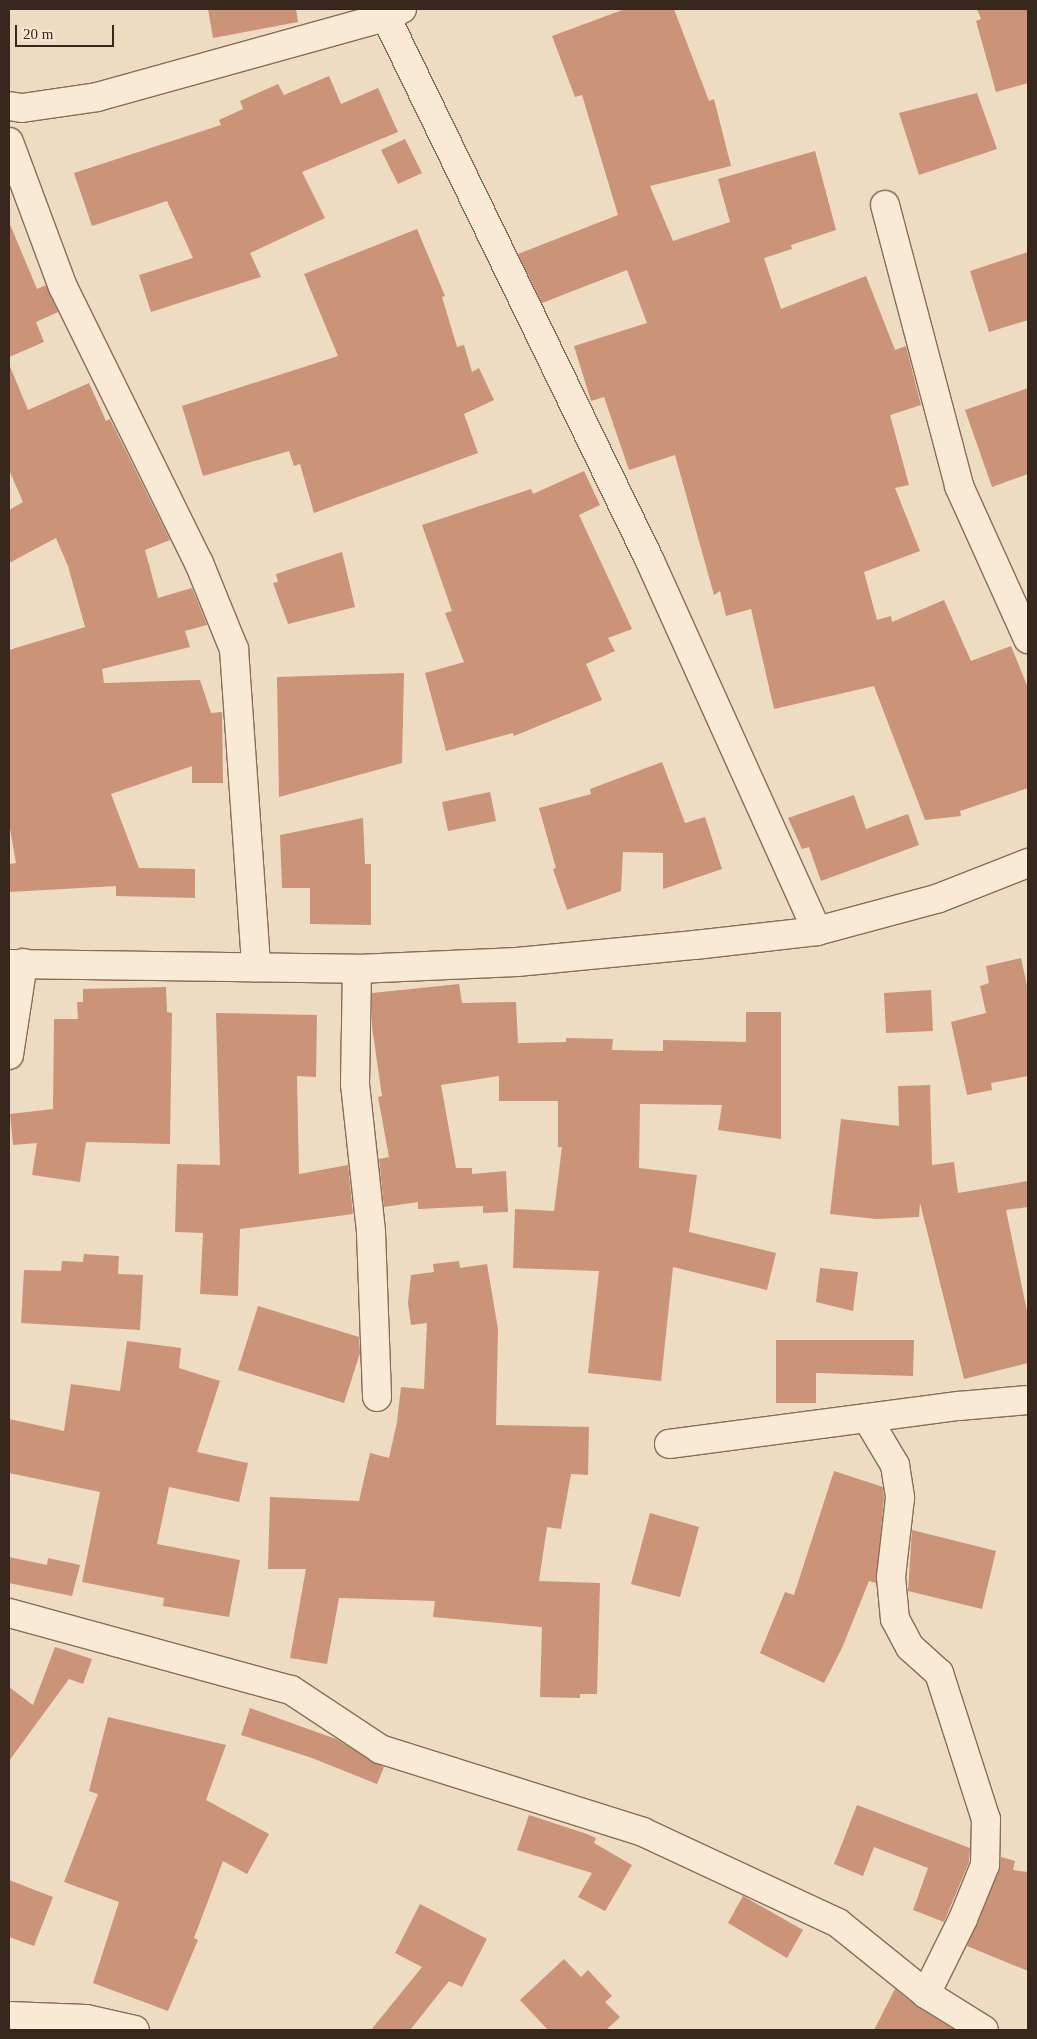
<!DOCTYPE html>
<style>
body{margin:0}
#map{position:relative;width:1037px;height:2039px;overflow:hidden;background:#eddcc2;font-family:"Times New Roman",serif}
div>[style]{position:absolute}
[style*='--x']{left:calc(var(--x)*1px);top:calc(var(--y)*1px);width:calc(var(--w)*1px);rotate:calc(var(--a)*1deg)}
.building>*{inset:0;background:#cb9378}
.roads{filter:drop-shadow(1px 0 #876d59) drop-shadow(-1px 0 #876d59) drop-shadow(0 1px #876d59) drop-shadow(0 -1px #876d59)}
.minor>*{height:28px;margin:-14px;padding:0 14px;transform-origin:14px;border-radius:14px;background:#f8ead5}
span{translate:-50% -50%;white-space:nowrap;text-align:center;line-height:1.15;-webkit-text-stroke:4.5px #f5e7d1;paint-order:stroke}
.frame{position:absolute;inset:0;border:10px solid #37271d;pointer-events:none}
.scale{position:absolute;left:15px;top:25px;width:99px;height:22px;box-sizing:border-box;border:2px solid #37271d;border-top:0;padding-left:6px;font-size:15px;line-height:18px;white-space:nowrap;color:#37271d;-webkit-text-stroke:4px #f5e7d1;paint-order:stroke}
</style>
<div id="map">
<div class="building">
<i style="clip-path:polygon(208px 9px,296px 9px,298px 22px,213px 38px)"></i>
<i style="clip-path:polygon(625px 9px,674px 9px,709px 101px,714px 99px,731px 166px,650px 186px,673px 241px,730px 222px,718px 179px,815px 151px,836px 230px,791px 245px,792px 249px,764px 258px,781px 309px,866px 276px,895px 350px,906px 346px,921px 405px,890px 415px,909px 485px,895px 488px,920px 551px,864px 572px,877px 620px,891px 616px,892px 622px,944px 600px,971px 661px,1011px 646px,1028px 688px,1028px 788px,960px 811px,961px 816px,925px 820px,874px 686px,774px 709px,751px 609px,726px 616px,720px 591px,714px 595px,675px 455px,629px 470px,604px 397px,591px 401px,574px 346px,647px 323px,627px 270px,542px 303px,518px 254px,618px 215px,582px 95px,575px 97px,552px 36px)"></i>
<i style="clip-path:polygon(977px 9px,1028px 9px,1028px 83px,996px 92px,976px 21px,981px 19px)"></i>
<i style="clip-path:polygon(329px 76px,341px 104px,378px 88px,398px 132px,302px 172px,325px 218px,250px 253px,261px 277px,151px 312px,139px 275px,193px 258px,167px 201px,92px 226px,74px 173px,221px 125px,219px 120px,243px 109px,240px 101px,278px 84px,284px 95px)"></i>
<i style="clip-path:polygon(977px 93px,997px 149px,919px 175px,899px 113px)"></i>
<i style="clip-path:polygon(405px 139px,422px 173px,398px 184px,381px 150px)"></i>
<i style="clip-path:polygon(9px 222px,37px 289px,46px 285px,58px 312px,36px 322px,44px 342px,9px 357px)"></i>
<i style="clip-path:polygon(417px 229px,445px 296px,442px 297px,457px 347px,464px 345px,472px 372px,479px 368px,494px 400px,464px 414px,478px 453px,314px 513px,300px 464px,294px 466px,289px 451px,203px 476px,182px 406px,338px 356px,304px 274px)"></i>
<i style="clip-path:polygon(1028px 252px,1028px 320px,989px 332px,970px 271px)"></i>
<i style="clip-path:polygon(9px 364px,28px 410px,89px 383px,106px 421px,110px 419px,170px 540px,145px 550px,158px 598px,192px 588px,207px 625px,185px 631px,190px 647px,102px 669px,104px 683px,200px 680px,211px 713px,222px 712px,223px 783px,192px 783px,192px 766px,111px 794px,139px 868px,195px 869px,195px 898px,116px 896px,116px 886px,9px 892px,9px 864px,16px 863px,9px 823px,9px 650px,85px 627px,68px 566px,56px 538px,9px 563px,9px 510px,23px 502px,9px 470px)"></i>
<i style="clip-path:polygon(1028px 388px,1028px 474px,992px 487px,965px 410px)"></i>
<i style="clip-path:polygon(584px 471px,600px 505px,579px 515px,632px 629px,608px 638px,615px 651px,586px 664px,602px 700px,514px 736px,513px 733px,446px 751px,425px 673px,464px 662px,445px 613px,452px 611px,422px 525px,531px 489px,533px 494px)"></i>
<i style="clip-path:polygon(342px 552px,355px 607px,288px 624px,273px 583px,278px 582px,276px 574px)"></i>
<i style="clip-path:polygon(404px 673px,402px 763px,279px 797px,277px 677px)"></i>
<i style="clip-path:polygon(662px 762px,685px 823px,705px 817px,722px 869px,663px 889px,663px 853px,623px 852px,621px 891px,567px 910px,553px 869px,556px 868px,539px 808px,591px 794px,590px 789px)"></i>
<i style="clip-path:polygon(490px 792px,496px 821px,448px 831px,442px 802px)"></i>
<i style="clip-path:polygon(854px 795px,866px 829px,908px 814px,919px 845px,821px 881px,809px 847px,802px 849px,788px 818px)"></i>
<i style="clip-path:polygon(363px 818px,365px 864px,371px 864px,371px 925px,310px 924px,310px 888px,282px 888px,280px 835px)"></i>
<i style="clip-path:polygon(1021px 958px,1028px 990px,1028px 1076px,991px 1083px,992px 1090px,967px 1095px,951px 1022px,986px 1013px,980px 986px,989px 983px,986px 966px)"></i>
<i style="clip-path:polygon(459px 984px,462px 1003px,516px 1002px,518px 1043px,566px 1042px,566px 1038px,613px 1039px,612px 1050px,663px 1051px,663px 1040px,746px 1042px,746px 1012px,781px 1012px,781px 1139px,718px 1130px,722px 1105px,640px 1104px,639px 1168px,697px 1175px,689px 1232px,776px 1253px,767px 1290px,673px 1267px,661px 1381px,588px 1373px,599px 1271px,513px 1268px,515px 1209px,554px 1211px,562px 1147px,558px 1147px,558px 1101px,499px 1101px,499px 1076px,441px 1085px,456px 1168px,472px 1168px,472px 1174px,506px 1171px,508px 1212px,483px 1213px,483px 1206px,418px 1209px,418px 1202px,384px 1207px,379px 1159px,389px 1157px,378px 1097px,382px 1096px,372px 1027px,372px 993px)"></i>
<i style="clip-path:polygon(166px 987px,167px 1012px,172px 1013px,170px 1144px,86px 1142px,80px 1182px,32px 1175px,37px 1143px,13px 1145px,10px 1114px,53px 1109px,54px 1019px,78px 1019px,77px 1002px,83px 1002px,83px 989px)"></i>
<i style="clip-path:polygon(931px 990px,933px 1031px,886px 1033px,884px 993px)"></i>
<i style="clip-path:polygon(216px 1013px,317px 1015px,316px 1077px,297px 1076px,299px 1174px,348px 1165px,353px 1214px,240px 1229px,238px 1296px,200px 1294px,203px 1233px,175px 1232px,177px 1164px,220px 1165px)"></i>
<i style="clip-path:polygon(930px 1085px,932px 1165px,954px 1162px,958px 1193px,1028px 1181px,1028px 1207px,1006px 1210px,1028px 1316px,1028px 1363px,964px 1379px,920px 1203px,919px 1217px,876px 1219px,830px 1214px,841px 1119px,899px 1126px,898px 1086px)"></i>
<i style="clip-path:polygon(84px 1254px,119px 1256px,118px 1274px,143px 1275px,140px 1330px,21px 1323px,24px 1270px,61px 1271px,62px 1261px,83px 1262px)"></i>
<i style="clip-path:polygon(459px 1261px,460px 1268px,487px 1264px,498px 1329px,496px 1425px,589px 1427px,588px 1475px,571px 1474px,561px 1529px,547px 1527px,539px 1581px,600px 1583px,597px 1694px,580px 1694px,580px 1698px,540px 1697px,542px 1627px,433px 1617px,435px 1601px,339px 1598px,327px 1664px,290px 1658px,306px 1569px,268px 1569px,270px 1497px,359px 1501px,370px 1453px,389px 1458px,397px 1422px,401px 1387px,424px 1389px,427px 1323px,411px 1325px,408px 1303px,411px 1275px,434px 1272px,433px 1264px)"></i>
<i style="clip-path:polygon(820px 1268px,858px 1272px,853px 1311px,816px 1302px)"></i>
<i style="clip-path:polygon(258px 1306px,359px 1337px,360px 1353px,344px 1403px,238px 1370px)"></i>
<i style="clip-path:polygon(776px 1340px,914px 1340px,913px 1376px,816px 1373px,816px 1403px,776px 1403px)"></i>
<i style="clip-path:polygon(127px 1341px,181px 1348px,179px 1368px,220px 1381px,197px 1452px,248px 1463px,239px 1502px,169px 1487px,157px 1544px,240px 1560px,229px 1617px,163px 1606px,164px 1598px,82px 1582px,100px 1492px,9px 1473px,9px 1419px,64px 1431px,71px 1384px,120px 1391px)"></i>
<i style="clip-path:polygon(834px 1471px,883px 1487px,884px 1498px,876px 1583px,869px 1581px,842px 1648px,824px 1683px,760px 1653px,785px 1592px,794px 1595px)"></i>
<i style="clip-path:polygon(650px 1513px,699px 1527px,680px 1597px,631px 1584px)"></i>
<i style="clip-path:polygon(912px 1530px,996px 1551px,982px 1609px,908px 1591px)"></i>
<i style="clip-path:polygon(9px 1557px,47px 1565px,48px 1558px,80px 1565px,72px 1596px,9px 1583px)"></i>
<i style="clip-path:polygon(55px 1647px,92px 1659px,83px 1684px,69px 1679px,9px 1761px,9px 1687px,33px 1705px)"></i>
<i style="clip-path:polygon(250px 1708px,336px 1739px,384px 1767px,377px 1784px,312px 1758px,241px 1735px)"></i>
<i style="clip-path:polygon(108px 1717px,226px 1745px,206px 1800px,269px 1834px,247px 1874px,223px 1861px,194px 1938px,198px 1940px,168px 2011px,93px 1983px,119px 1902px,64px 1882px,98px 1794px,89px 1791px)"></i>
<i style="clip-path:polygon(857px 1805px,970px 1848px,969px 1862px,944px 1922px,913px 1910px,928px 1868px,874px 1847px,863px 1876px,834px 1864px)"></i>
<i style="clip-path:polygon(529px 1815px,587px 1834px,596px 1838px,594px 1843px,632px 1865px,605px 1911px,578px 1897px,592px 1873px,517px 1850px)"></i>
<i style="clip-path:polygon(1001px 1857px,1015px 1861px,1013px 1870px,1028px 1872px,1028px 1971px,967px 1946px,999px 1871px)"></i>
<i style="clip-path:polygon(9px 1880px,53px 1897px,34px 1946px,9px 1937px)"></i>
<i style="clip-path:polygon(743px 1896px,803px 1930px,787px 1958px,728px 1923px)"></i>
<i style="clip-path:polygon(420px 1904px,487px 1939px,462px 1987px,449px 1981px,410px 2030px,371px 2030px,422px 1967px,395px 1953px)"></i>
<i style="clip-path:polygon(564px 1959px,581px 1977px,588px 1970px,612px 1996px,605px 2002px,620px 2017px,606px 2030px,548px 2030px,520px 2000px)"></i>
<i style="clip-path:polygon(895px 1989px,918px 2007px,955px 2030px,874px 2030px)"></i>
</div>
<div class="roads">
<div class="minor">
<i style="--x:386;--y:17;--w:605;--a:64.11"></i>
<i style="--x:650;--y:561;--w:406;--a:65.7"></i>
<i style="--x:9;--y:106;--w:13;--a:9"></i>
<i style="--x:22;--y:108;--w:76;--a:-8.3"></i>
<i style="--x:97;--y:97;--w:300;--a:-15.5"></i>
<i style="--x:386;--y:17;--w:18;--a:-27"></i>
<i style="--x:9;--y:142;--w:155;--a:69.6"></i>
<i style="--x:63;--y:287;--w:308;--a:63.8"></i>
<i style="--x:199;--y:563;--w:93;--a:67.9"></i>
<i style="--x:234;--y:649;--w:319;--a:86"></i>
<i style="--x:885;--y:205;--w:291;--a:75.2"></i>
<i style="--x:959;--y:486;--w:168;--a:65.7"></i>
<i style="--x:9;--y:964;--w:348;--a:0.8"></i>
<i style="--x:357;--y:969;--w:160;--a:-2.5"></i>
<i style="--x:517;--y:962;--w:179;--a:-5.5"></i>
<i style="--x:695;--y:945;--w:123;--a:-6.5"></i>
<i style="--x:817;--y:931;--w:126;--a:-15.1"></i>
<i style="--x:939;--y:898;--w:96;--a:-21.5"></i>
<i style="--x:357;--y:969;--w:115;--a:91"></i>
<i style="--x:355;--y:1084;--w:149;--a:83.8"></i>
<i style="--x:371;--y:1232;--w:165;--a:87.9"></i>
<i style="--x:9;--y:1055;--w:93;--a:-81.3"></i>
<i style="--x:867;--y:1418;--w:55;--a:59.2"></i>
<i style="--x:895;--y:1465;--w:33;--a:81"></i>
<i style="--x:900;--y:1498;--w:80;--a:96.5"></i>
<i style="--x:891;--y:1577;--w:42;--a:84.6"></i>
<i style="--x:895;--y:1619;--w:32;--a:62"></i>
<i style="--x:910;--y:1647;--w:39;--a:42"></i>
<i style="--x:939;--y:1673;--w:153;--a:72.2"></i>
<i style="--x:986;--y:1819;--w:46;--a:91.2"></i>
<i style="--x:985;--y:1865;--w:58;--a:112.2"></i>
<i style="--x:963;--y:1919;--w:84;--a:116.3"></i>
<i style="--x:669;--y:1444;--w:292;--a:-7.5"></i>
<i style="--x:959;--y:1406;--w:69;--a:-5"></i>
<i style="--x:9;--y:1613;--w:292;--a:15.3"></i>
<i style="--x:291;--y:1690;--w:107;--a:33.5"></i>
<i style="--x:380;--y:1749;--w:276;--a:17.5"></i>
<i style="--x:643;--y:1832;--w:215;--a:25"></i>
<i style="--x:838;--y:1923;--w:113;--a:38.9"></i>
<i style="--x:926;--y:1994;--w:68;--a:31.8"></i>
<i style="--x:9;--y:2016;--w:77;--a:2.2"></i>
<i style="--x:86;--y:2019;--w:50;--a:12.7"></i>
</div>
</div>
<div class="frame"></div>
<div class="scale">20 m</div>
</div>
